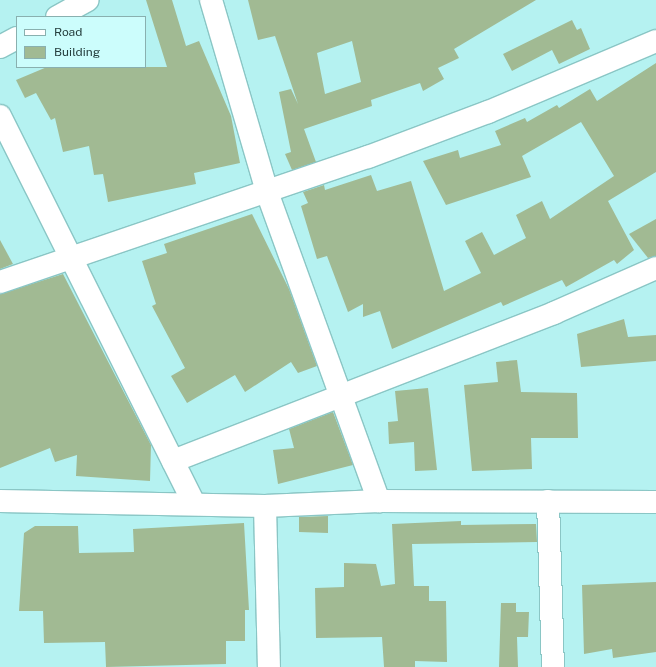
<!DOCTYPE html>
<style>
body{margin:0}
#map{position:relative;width:656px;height:667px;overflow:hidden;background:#b5f2f1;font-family:"Public Sans",sans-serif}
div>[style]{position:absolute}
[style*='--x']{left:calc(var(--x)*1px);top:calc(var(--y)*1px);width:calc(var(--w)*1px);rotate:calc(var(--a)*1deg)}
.building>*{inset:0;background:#a1ba93}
.roads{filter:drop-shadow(1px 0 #8ac6c5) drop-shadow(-1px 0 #8ac6c5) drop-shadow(0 1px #8ac6c5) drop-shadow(0 -1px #8ac6c5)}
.minor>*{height:22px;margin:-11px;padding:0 11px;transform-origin:11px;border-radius:11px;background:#fff}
span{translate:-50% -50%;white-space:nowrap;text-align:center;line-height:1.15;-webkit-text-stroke:4px #ccfdfc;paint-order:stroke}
.legend{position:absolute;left:16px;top:16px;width:130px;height:52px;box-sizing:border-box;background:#ccfdfc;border:1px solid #89b0af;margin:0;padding:5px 7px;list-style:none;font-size:12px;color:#243d3c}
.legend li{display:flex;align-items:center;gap:8px;height:20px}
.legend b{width:20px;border:1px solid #89b0af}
</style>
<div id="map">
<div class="building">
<i style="clip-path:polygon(146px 0,172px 0,186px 46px,199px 41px,231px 116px,240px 163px,194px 173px,196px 184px,108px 202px,103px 174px,94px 175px,89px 146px,63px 152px,55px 118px,51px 120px,36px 93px,25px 98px,16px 80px,47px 67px,167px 67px)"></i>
<i style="clip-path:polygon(evenodd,248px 0,536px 0,454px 49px,459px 58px,438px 68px,444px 79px,423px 91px,420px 83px,371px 100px,372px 106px,304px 129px,316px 162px,292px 170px,285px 154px,291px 152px,279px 92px,291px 89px,298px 104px,275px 36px,258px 40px,248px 0,352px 41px,361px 82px,325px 94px,317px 53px,352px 41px)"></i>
<i style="clip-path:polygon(572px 20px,577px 30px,581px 28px,590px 49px,559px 64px,552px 50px,512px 71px,503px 54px)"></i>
<i style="clip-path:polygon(656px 63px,656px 172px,608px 201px,634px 250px,617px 264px,614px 260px,566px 287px,562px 280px,503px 306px,501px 302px,392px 349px,380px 311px,363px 317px,363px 304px,348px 312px,327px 256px,317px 259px,301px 206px,308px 203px,303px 192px,324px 185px,325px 190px,371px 175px,377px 191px,411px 181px,444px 291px,481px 273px,465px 241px,482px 232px,494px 255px,526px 238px,516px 215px,542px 201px,550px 219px,614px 176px,581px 122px,522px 156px,531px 177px,446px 205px,423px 161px,458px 150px,460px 158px,501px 145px,495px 131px,525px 118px,527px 122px,557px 105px,559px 108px,590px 89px,597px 101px)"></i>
<i style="clip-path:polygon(252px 214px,289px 289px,317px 366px,298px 373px,291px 362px,245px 392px,235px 375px,187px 403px,171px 376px,185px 368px,152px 306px,156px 304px,142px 261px,167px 253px,164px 244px)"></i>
<i style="clip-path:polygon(656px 219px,656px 256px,648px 258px,629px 234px)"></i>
<i style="clip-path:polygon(0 240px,13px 264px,0 269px)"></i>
<i style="clip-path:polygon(63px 274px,151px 445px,150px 481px,76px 476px,77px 455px,55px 462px,50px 448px,0 468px,0 294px)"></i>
<i style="clip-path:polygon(624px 319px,628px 337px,656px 335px,656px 361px,581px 367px,577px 334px)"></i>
<i style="clip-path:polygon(517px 360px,521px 392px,577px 393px,578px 438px,531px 438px,532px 469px,472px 471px,464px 385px,498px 382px,496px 362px)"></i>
<i style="clip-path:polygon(428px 388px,437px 470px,415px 471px,414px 442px,389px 444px,388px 422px,398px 421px,395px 391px)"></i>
<i style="clip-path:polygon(333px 412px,353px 465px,278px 484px,273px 450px,294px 448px,289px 429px)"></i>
<i style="clip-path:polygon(328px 516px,328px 533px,299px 532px,299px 517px)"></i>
<i style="clip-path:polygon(461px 521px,461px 525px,536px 524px,537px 542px,412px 544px,414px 586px,429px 586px,429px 601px,446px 601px,447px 662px,415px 661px,415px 667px,384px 667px,382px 637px,316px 638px,315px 588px,344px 587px,344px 563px,376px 564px,381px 586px,395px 584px,392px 524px)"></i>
<i style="clip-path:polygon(244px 523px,249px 610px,245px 610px,245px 641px,226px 641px,226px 664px,106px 667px,105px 642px,44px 643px,43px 611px,19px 611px,24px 533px,35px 526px,78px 526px,79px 553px,134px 552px,133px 529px)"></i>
<i style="clip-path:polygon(656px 582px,656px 652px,613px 658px,612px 649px,584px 654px,582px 585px)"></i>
<i style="clip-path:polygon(501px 603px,516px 603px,516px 612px,529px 612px,528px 637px,517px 637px,518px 667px,499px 667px)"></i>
</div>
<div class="roads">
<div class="minor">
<i style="--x:211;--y:0;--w:200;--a:73.7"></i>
<i style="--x:267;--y:192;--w:329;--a:70.1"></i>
<i style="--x:57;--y:17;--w:35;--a:-29"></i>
<i style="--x:0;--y:47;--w:19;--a:-28"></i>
<i style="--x:0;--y:116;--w:433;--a:63.4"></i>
<i style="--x:0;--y:282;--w:389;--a:-18.8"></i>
<i style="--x:368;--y:157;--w:128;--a:-20.6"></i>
<i style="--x:488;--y:112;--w:182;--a:-22.9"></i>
<i style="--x:173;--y:461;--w:409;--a:-21.2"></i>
<i style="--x:554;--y:313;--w:111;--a:-23.8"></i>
<i style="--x:0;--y:501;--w:265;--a:1.1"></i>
<i style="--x:265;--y:506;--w:114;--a:-2.5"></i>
<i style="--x:379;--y:501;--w:277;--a:0.2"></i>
<i style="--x:548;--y:501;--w:166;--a:88.3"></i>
<i style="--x:265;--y:506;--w:161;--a:88.6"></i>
</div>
</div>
<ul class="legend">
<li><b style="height:5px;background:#fff"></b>Road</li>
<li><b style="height:11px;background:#a1ba93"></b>Building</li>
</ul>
</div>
